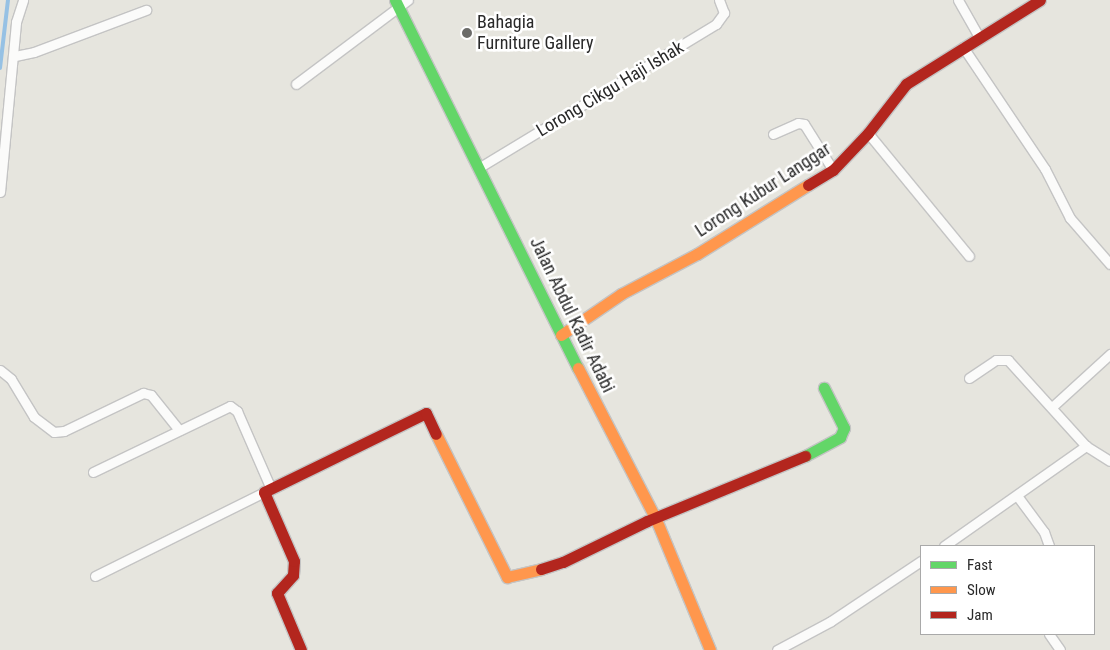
<!DOCTYPE html>
<html>
<head>
<meta charset="utf-8">
<style>
	body { margin:0 }
	#map { position:relative; width:1110px; height:650px; overflow:hidden; background:#e6e5de; font-family:"Roboto Condensed",sans-serif }
	div>[style] { position:absolute }
	.stream>* { height:4px; margin:-2px; padding:0 2px; transform-origin:2px; border-radius:2px; background:#96c1e4 }
	.roads { filter:drop-shadow(1px 0 #c4c4c4) drop-shadow(-1px 0 #c4c4c4) drop-shadow(0 1px #c4c4c4) drop-shadow(0 -1px #c4c4c4) }
	.street>* { height:9px; margin:-4.5px; padding:0 4.5px; transform-origin:4.5px; border-radius:4.5px; background:#fbfbfa }
	.fast>* { height:11px; margin:-5.5px; padding:0 5.5px; transform-origin:5.5px; border-radius:5.5px; background:#63d668 }
	.slow>* { height:11px; margin:-5.5px; padding:0 5.5px; transform-origin:5.5px; border-radius:5.5px; background:#ff974d }
	.jam>* { height:11px; margin:-5.5px; padding:0 5.5px; transform-origin:5.5px; border-radius:5.5px; background:#b3261e }
	.dots>* { width:14px; height:14px; translate:-50% -50%; box-sizing:border-box; border:2px solid #fff; border-radius:50% }
	span { translate:-50% -50%; white-space:nowrap; text-align:center; line-height:1.15; -webkit-text-stroke:5px #fff; paint-order:stroke }
	.poi-label { font-size:18px; color:#292929 }
	.left { translate:0 -50%; text-align:left }
	.street-label { font-size:18px; color:#292929 }
	.legend { position:absolute; left:920px; top:545px; width:175px; height:90px; box-sizing:border-box; background:#fff; border:1px solid #a9a9a9; margin:0; padding:6px 9px; list-style:none; font-size:15px; color:#292929 }
	.legend li { display:flex; align-items:center; gap:10px; height:25px }
	.legend b { width:25px; border:1px solid #a9a9a9 }
</style>
</head>
<body>
<div id="map">
	<div class="stream">
		<div style="left:0;top:68px;width:68px;rotate:-83.3deg"></div>
	</div>
	<div class="roads">
		<div class="street">
			<div style="left:958px;top:0;width:43px;rotate:60.4deg"></div>
			<div style="left:963px;top:47px;width:147px;rotate:56.1deg"></div>
			<div style="left:1045px;top:169px;width:55px;rotate:63deg"></div>
			<div style="left:1070px;top:218px;width:61px;rotate:49deg"></div>
			<div style="left:15px;top:56px;width:19px;rotate:-12deg"></div>
			<div style="left:34px;top:52px;width:120px;rotate:-20.6deg"></div>
			<div style="left:296px;top:84px;width:140px;rotate:-36.9deg"></div>
			<div style="left:868px;top:133px;width:159px;rotate:50.6deg"></div>
			<div style="left:773px;top:134px;width:27px;rotate:-24deg"></div>
			<div style="left:798px;top:123px;width:6px;rotate:9deg"></div>
			<div style="left:804px;top:124px;width:54px;rotate:57.8deg"></div>
			<div style="left:480px;top:167px;width:276px;rotate:-31.2deg"></div>
			<div style="left:716px;top:24px;width:14px;rotate:-54deg"></div>
			<div style="left:724px;top:13px;width:14px;rotate:-111deg"></div>
			<div style="left:0;top:192px;width:171px;rotate:-84.6deg"></div>
			<div style="left:16px;top:22px;width:23px;rotate:-72deg"></div>
			<div style="left:0;top:370px;width:14px;rotate:39deg"></div>
			<div style="left:11px;top:379px;width:44px;rotate:58.8deg"></div>
			<div style="left:34px;top:417px;width:25px;rotate:37deg"></div>
			<div style="left:54px;top:432px;width:10px;rotate:-6deg"></div>
			<div style="left:64px;top:431px;width:88px;rotate:-25.7deg"></div>
			<div style="left:143px;top:393px;width:8px;rotate:14deg"></div>
			<div style="left:151px;top:395px;width:45px;rotate:51.3deg"></div>
			<div style="left:969px;top:378px;width:32px;rotate:-34deg"></div>
			<div style="left:996px;top:360px;width:12px"></div>
			<div style="left:1008px;top:360px;width:116px;rotate:47.8deg"></div>
			<div style="left:1052px;top:407px;width:79px;rotate:-42.4deg"></div>
			<div style="left:93px;top:472px;width:152px;rotate:-25.7deg"></div>
			<div style="left:230px;top:406px;width:9px;rotate:36deg"></div>
			<div style="left:237px;top:411px;width:85px;rotate:66.4deg"></div>
			<div style="left:1018px;top:497px;width:44px;rotate:53.4deg"></div>
			<div style="left:1044px;top:532px;width:15px;rotate:70deg"></div>
			<div style="left:944px;top:546px;width:174px;rotate:-35.2deg"></div>
			<div style="left:1086px;top:446px;width:28px;rotate:32deg"></div>
			<div style="left:95px;top:576px;width:189px;rotate:-26.4deg"></div>
			<div style="left:1049px;top:634px;width:19px;rotate:55deg"></div>
			<div style="left:777px;top:650px;width:61px;rotate:-28.2deg"></div>
			<div style="left:831px;top:621px;width:108px;rotate:-33.7deg"></div>
		</div>
		<div class="fast">
			<div style="left:395px;top:0;width:411px;rotate:63.6deg"></div>
			<div style="left:805px;top:456px;width:40px;rotate:-28deg"></div>
			<div style="left:840px;top:437px;width:10px;rotate:-66deg"></div>
			<div style="left:844px;top:428px;width:45px;rotate:-116.6deg"></div>
		</div>
		<div class="slow">
			<div style="left:561px;top:335px;width:73px;rotate:-34.3deg"></div>
			<div style="left:621px;top:294px;width:86px;rotate:-27.8deg"></div>
			<div style="left:697px;top:254px;width:131px;rotate:-31.9deg"></div>
			<div style="left:578px;top:368px;width:168px;rotate:62.7deg"></div>
			<div style="left:655px;top:517px;width:144px;rotate:67.5deg"></div>
			<div style="left:436px;top:434px;width:160px;rotate:63.6deg"></div>
			<div style="left:507px;top:577px;width:35px;rotate:-13deg"></div>
		</div>
		<div class="jam">
			<div style="left:808px;top:185px;width:29px;rotate:-31deg"></div>
			<div style="left:833px;top:170px;width:51px;rotate:-46.6deg"></div>
			<div style="left:868px;top:133px;width:62px;rotate:-52.2deg"></div>
			<div style="left:906px;top:84px;width:158px;rotate:-32.1deg"></div>
			<div style="left:541px;top:569px;width:23px;rotate:-18deg"></div>
			<div style="left:563px;top:562px;width:93px;rotate:-26deg"></div>
			<div style="left:647px;top:521px;width:171px;rotate:-22.4deg"></div>
			<div style="left:301px;top:650px;width:62px;rotate:-112.8deg"></div>
			<div style="left:277px;top:593px;width:24px;rotate:-48deg"></div>
			<div style="left:293px;top:575px;width:14px;rotate:-86deg"></div>
			<div style="left:294px;top:561px;width:75px;rotate:-113.5deg"></div>
			<div style="left:264px;top:492px;width:180px;rotate:-26deg"></div>
			<div style="left:426px;top:413px;width:23px;rotate:65deg"></div>
		</div>
	</div>
	<div class="dots">
		<div style="left:467px;top:33px;background:#6b6b68"></div>
	</div>
	<div class="poi-label">
		<span class="left" style="left:477px;top:33px">Bahagia<br>Furniture Gallery</span>
	</div>
	<div class="street-label">
		<span style="left:610px;top:89px;rotate:-31deg">Lorong Cikgu Haji Ishak</span>
		<span style="left:763px;top:190px;rotate:-33deg">Lorong Kubur Langgar</span>
		<span style="left:572px;top:315px;rotate:64deg">Jalan Abdul Kadir Adabi</span>
	</div>
	<ul class="legend">
	<li><b style="height:6px;background:#63d668"></b>Fast</li>
	<li><b style="height:6px;background:#ff974d"></b>Slow</li>
	<li><b style="height:6px;background:#b3261e"></b>Jam</li>
	</ul>
</div>
</body>
</html>
